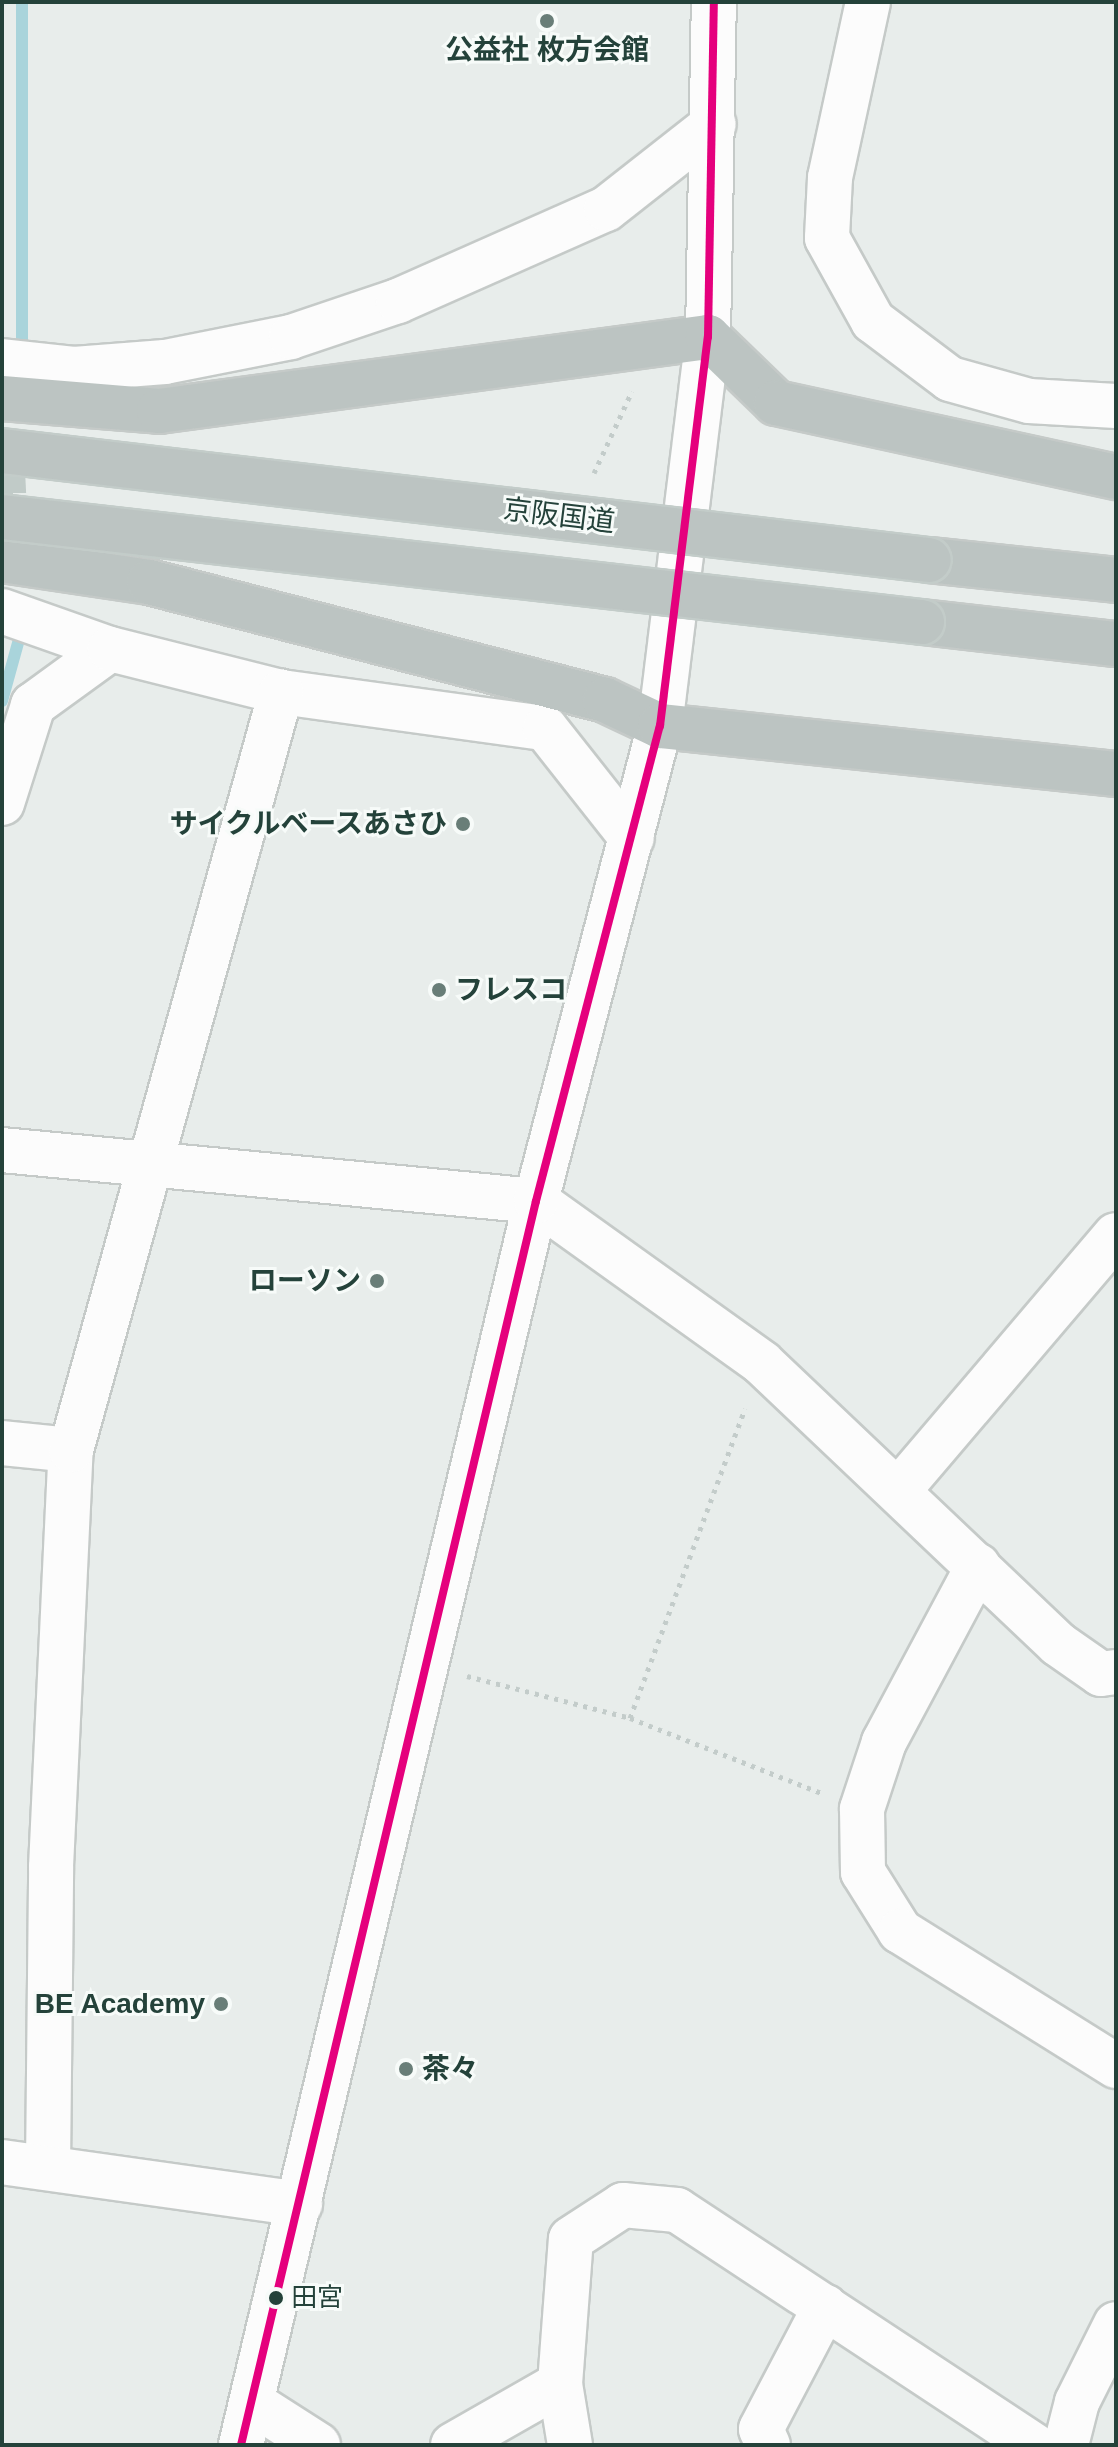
<!DOCTYPE html>
<html>
<head>
<meta charset="utf-8">
<style>
	body { margin:0 }
	#map { position:relative; width:1118px; height:2447px; overflow:hidden; background:#e8edeb; font-family:Helvetica,"Noto Sans JP",sans-serif }
	div>[style] { position:absolute }
	.stream>* { height:12px; margin:-6px; padding:0 6px; transform-origin:6px; border-radius:6px; background:#a9d4db }
	.street-tunnel>* { height:44px; margin-top:-22px; transform-origin:0; background:repeating-linear-gradient(90deg,#c1cbc8 0 44px,transparent 0 66px) }
	.path>* { height:5px; margin-top:-2.5px; transform-origin:0; background:repeating-linear-gradient(90deg,#c3ccca 0 4px,transparent 0 10px) }
	.roads { filter:drop-shadow(2px 0 #c5cac8) drop-shadow(-2px 0 #c5cac8) drop-shadow(0 2px #c5cac8) drop-shadow(0 -2px #c5cac8) }
	.street>* { height:44px; margin:-22px; padding:0 22px; transform-origin:22px; border-radius:22px; background:#fcfcfc }
	.secondary>* { height:44px; margin:-22px; padding:0 22px; transform-origin:22px; border-radius:22px; background:#fcfcfc }
	.highway>* { height:44px; margin:-22px; padding:0 22px; transform-origin:22px; border-radius:22px; background:#bcc4c2 }
	.bridges { filter:drop-shadow(2px 0 #c3ccc9) drop-shadow(-2px 0 #c3ccc9) drop-shadow(0 2px #c3ccc9) drop-shadow(0 -2px #c3ccc9) }
	.highway-bridge>* { height:44px; margin:-22px; padding:0 22px; transform-origin:22px; border-radius:22px; background:#bcc4c2 }
	.bus-1>* { height:8px; margin:-4px; padding:0 4px; transform-origin:4px; border-radius:4px; background:#e5007d }
	.dots>* { width:22px; height:22px; translate:-50% -50%; box-sizing:border-box; border:4px solid #f7fbf9; border-radius:50% }
	span { translate:-50% -50%; white-space:nowrap; text-align:center; line-height:1.15; -webkit-text-stroke:6px #f7fbf9; paint-order:stroke }
	.bus-label { font-size:26px; color:#24423a }
	.left { translate:0 -50%; text-align:left }
	.poi-label { font-size:28px; color:#24423a; font-weight:700 }
	.right { translate:-100% -50%; text-align:right }
	.street-label { font-size:28px; color:#24423a }
	.frame { position:absolute; inset:0; border:4px solid #24423a; pointer-events:none }
</style>
</head>
<body>
<div id="map">
	<div class="stream">
		<div style="left:22px;top:355px;width:353px;rotate:-90deg"></div>
		<div style="left:2px;top:701px;width:72px;rotate:-74.6deg"></div>
	</div>
	<div class="street-tunnel">
		<div style="left:2px;top:450px;width:103px;rotate:87.2deg"></div>
	</div>
	<div class="path">
		<div style="left:594px;top:473px;width:90px;rotate:-65.1deg"></div>
		<div style="left:467px;top:1676px;width:168px;rotate:14.4deg"></div>
		<div style="left:630px;top:1718px;width:330px;rotate:-69.6deg"></div>
		<div style="left:630px;top:1718px;width:208px;rotate:21.4deg"></div>
	</div>
	<div class="roads">
		<div class="street">
			<div style="left:868px;top:2px;width:180px;rotate:102.2deg"></div>
			<div style="left:830px;top:178px;width:60px;rotate:92.9deg"></div>
			<div style="left:827px;top:238px;width:95px;rotate:61deg"></div>
			<div style="left:873px;top:321px;width:96px;rotate:37deg"></div>
			<div style="left:950px;top:379px;width:82px;rotate:15.6deg"></div>
			<div style="left:1029px;top:401px;width:87px;rotate:3.3deg"></div>
			<div style="left:2px;top:361px;width:72px;rotate:6.3deg"></div>
			<div style="left:74px;top:369px;width:91px;rotate:-4.4deg"></div>
			<div style="left:165px;top:362px;width:128px;rotate:-11.2deg"></div>
			<div style="left:291px;top:337px;width:113px;rotate:-18.6deg"></div>
			<div style="left:398px;top:301px;width:227px;rotate:-23.9deg"></div>
			<div style="left:606px;top:209px;width:137px;rotate:-38.2deg"></div>
			<div style="left:2px;top:611px;width:114px;rotate:19.4deg"></div>
			<div style="left:2px;top:803px;width:103px;rotate:-72.4deg"></div>
			<div style="left:33px;top:705px;width:95px;rotate:-36deg"></div>
			<div style="left:110px;top:649px;width:176px;rotate:14.1deg"></div>
			<div style="left:281px;top:692px;width:266px;rotate:7.8deg"></div>
			<div style="left:545px;top:728px;width:140px;rotate:51.7deg"></div>
			<div style="left:2px;top:1150px;width:536px;rotate:5.46deg"></div>
			<div style="left:536px;top:1201px;width:278px;rotate:35.6deg"></div>
			<div style="left:762px;top:1363px;width:408px;rotate:43.5deg"></div>
			<div style="left:1058px;top:1644px;width:52px;rotate:34.9deg"></div>
			<div style="left:1101px;top:1674px;width:15px;rotate:-8deg"></div>
			<div style="left:2px;top:1443px;width:69px;rotate:5.8deg"></div>
			<div style="left:898px;top:1491px;width:336px;rotate:-49.6deg"></div>
			<div style="left:978px;top:1566px;width:200px;rotate:118.1deg"></div>
			<div style="left:884px;top:1742px;width:71px;rotate:108.2deg"></div>
			<div style="left:862px;top:1809px;width:63px;rotate:89.1deg"></div>
			<div style="left:863px;top:1872px;width:70px;rotate:57.9deg"></div>
			<div style="left:900px;top:1931px;width:255px;rotate:32deg"></div>
			<div style="left:48px;top:2168px;width:301px;rotate:-89.4deg"></div>
			<div style="left:51px;top:1867px;width:417px;rotate:-87.3deg"></div>
			<div style="left:71px;top:1450px;width:787px;rotate:-74.51deg"></div>
			<div style="left:254px;top:2404px;width:76px;rotate:32.6deg"></div>
			<div style="left:453px;top:2445px;width:123px;rotate:-29.7deg"></div>
			<div style="left:570px;top:2445px;width:62px;rotate:-99.3deg"></div>
			<div style="left:560px;top:2384px;width:145px;rotate:-85.7deg"></div>
			<div style="left:571px;top:2239px;width:62px;rotate:-33.2deg"></div>
			<div style="left:623px;top:2205px;width:54px;rotate:5.3deg"></div>
			<div style="left:677px;top:2210px;width:427px;rotate:33.4deg"></div>
			<div style="left:768px;top:2445px;width:17px;rotate:-114deg"></div>
			<div style="left:761px;top:2429px;width:138px;rotate:-62.3deg"></div>
			<div style="left:1066px;top:2445px;width:44px;rotate:-75.7deg"></div>
			<div style="left:1077px;top:2402px;width:87px;rotate:-63.4deg"></div>
		</div>
		<div class="secondary">
			<div style="left:2px;top:2162px;width:301px;rotate:8deg"></div>
			<div style="left:241px;top:2445px;width:1278px;rotate:-76.66deg"></div>
			<div style="left:536px;top:1201px;width:491px;rotate:-75.4deg"></div>
			<div style="left:660px;top:726px;width:392px;rotate:-83deg"></div>
			<div style="left:708px;top:337px;width:335px;rotate:-89deg"></div>
		</div>
		<div class="highway">
			<div style="left:2px;top:398px;width:158px;rotate:4.7deg"></div>
			<div style="left:159px;top:411px;width:554px;rotate:-7.68deg"></div>
			<div style="left:708px;top:337px;width:95px;rotate:44.1deg"></div>
			<div style="left:776px;top:403px;width:348px;rotate:12.3deg"></div>
			<div style="left:2px;top:560px;width:149px;rotate:8.5deg"></div>
			<div style="left:149px;top:582px;width:471px;rotate:14.5deg"></div>
			<div style="left:605px;top:700px;width:61px;rotate:25.3deg"></div>
			<div style="left:660px;top:726px;width:459px;rotate:6deg"></div>
			<div style="left:929px;top:560px;width:188px;rotate:6.1deg"></div>
			<div style="left:922px;top:622px;width:195px;rotate:6.5deg"></div>
		</div>
	</div>
	<div class="bridges">
		<div class="highway-bridge">
			<div style="left:2px;top:451px;width:933px;rotate:6.71deg"></div>
			<div style="left:2px;top:517px;width:926px;rotate:6.51deg"></div>
		</div>
	</div>
	<div class="bus-1">
		<div style="left:241px;top:2445px;width:1278px;rotate:-76.66deg"></div>
		<div style="left:536px;top:1201px;width:491px;rotate:-75.4deg"></div>
		<div style="left:660px;top:726px;width:392px;rotate:-83deg"></div>
		<div style="left:708px;top:337px;width:335px;rotate:-89deg"></div>
	</div>
	<div class="dots">
		<div style="left:547px;top:21px;background:#697e78"></div>
		<div style="left:463px;top:824px;background:#697e78"></div>
		<div style="left:439px;top:990px;background:#697e78"></div>
		<div style="left:377px;top:1281px;background:#697e78"></div>
		<div style="left:221px;top:2004px;background:#697e78"></div>
		<div style="left:406px;top:2069px;background:#697e78"></div>
		<div style="left:276px;top:2298px;background:#24423a"></div>
	</div>
	<div class="bus-label">
		<span class="left" style="left:291px;top:2298px">田宮</span>
	</div>
	<div class="poi-label">
		<span style="left:547px;top:50px">公益社 枚方会館</span>
		<span class="right" style="left:447px;top:824px">サイクルベースあさひ</span>
		<span class="left" style="left:455px;top:990px">フレスコ</span>
		<span class="right" style="left:361px;top:1281px">ローソン</span>
		<span class="right" style="left:205px;top:2004px">BE Academy</span>
		<span class="left" style="left:422px;top:2069px">茶々</span>
	</div>
	<div class="street-label">
		<span style="left:559px;top:516px;rotate:7deg">京阪国道</span>
	</div>
	<div class="frame"></div>
</div>
</body>
</html>
